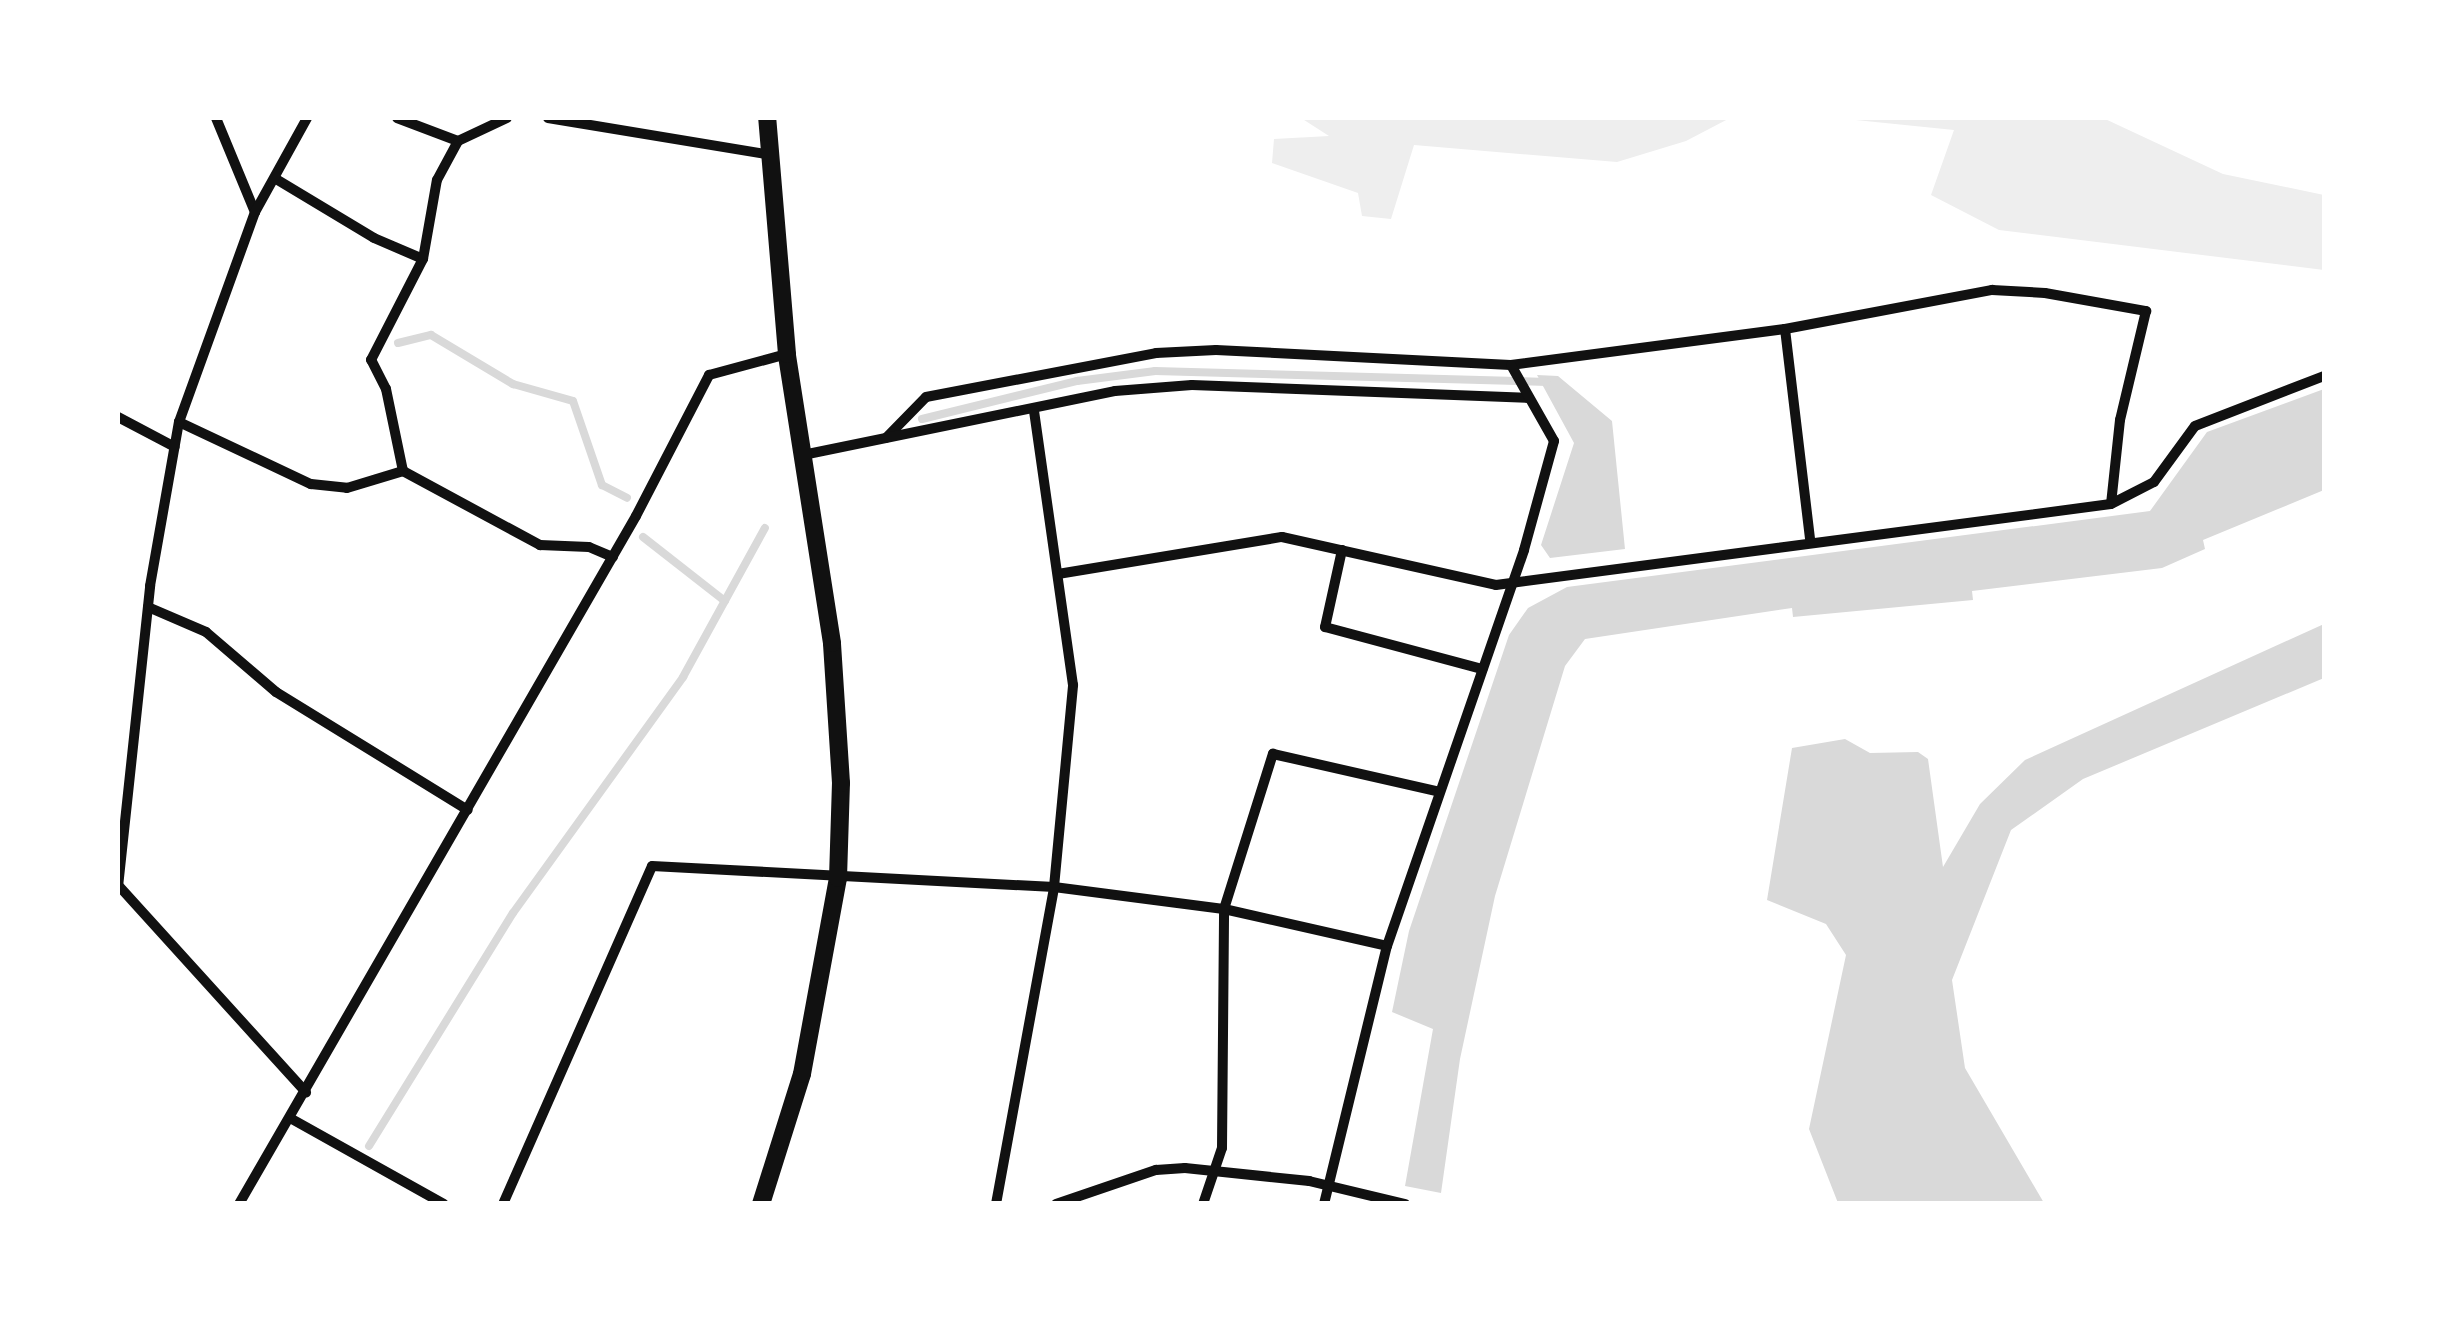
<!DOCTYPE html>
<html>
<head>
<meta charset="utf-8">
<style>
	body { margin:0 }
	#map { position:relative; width:2442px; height:1321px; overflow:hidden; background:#fff; font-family:Cabin,sans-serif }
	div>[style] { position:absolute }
	.green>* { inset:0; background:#eee }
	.water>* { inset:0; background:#d9d9d9 }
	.stream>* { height:8px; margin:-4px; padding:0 4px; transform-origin:4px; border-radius:4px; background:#d9d9d9 }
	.minor>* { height:10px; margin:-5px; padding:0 5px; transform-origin:5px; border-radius:5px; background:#111 }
	.primary>* { height:18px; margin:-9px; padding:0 9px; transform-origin:9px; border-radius:9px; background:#111 }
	span { translate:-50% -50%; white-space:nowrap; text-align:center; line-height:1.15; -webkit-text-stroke:8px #fff; paint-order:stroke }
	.frame { position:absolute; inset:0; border:120px solid #fff; pointer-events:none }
</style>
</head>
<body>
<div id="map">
	<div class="green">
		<div style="clip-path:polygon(1301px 118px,1730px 118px,1686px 141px,1617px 162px,1414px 145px,1391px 219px,1362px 216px,1358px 193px,1272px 163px,1274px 139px,1329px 136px)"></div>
		<div style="clip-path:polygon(1836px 118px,2103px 118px,2223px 174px,2324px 195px,2324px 270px,1999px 230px,1931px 195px,1954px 130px)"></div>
	</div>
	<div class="water">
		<div style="clip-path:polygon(1537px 375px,1558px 376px,1612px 421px,1625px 549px,1550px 558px,1541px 545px,1574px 443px)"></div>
		<div style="clip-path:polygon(2324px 389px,2324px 490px,2203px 540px,2205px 549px,2162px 568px,1972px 591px,1973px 600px,1793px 617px,1792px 608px,1585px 639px,1565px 666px,1495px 896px,1460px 1059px,1441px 1193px,1405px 1186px,1433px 1029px,1392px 1012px,1409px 931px,1509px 635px,1528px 608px,1567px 587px,2150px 511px,2207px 432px)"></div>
		<div style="clip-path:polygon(2324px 624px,2324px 678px,2083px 779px,2011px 830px,1952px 980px,1965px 1068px,2044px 1203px,1838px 1203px,1809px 1129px,1846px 955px,1826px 924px,1767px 900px,1792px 748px,1845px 739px,1870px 753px,1918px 752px,1928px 759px,1943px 867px,1980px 804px,2025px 760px)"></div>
	</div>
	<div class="stream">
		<div style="left:398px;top:343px;width:34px;rotate:-14deg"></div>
		<div style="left:431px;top:335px;width:96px;rotate:30.9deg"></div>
		<div style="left:513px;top:384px;width:62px;rotate:15.8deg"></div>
		<div style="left:573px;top:401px;width:89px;rotate:71deg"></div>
		<div style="left:602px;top:485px;width:28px;rotate:27deg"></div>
		<div style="left:922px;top:419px;width:160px;rotate:-13.8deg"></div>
		<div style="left:1077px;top:381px;width:79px;rotate:-7.3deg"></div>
		<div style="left:1155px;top:371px;width:392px;rotate:1.6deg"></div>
		<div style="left:643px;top:537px;width:104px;rotate:38deg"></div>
		<div style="left:369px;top:1146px;width:274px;rotate:-58.3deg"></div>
		<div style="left:513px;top:913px;width:291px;rotate:-54.2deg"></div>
		<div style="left:683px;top:677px;width:170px;rotate:-61.2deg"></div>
	</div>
	<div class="minor">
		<div style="left:216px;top:118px;width:102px;rotate:67.5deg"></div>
		<div style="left:397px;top:118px;width:65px;rotate:20.7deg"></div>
		<div style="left:548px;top:118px;width:226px;rotate:9.4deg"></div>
		<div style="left:276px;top:179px;width:114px;rotate:31deg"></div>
		<div style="left:374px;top:238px;width:53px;rotate:23.2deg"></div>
		<div style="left:1785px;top:329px;width:212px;rotate:83.2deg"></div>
		<div style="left:118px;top:417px;width:64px;rotate:27.8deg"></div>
		<div style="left:179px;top:422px;width:146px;rotate:25.2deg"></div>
		<div style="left:311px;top:484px;width:36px;rotate:6deg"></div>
		<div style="left:347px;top:488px;width:59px;rotate:-16.9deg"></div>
		<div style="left:403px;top:471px;width:156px;rotate:28.4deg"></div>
		<div style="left:540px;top:545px;width:49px;rotate:2.3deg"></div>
		<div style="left:589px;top:547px;width:26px;rotate:23deg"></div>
		<div style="left:886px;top:438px;width:57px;rotate:-45.7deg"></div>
		<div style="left:926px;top:397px;width:234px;rotate:-10.8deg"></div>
		<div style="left:1156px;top:353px;width:60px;rotate:-2.9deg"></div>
		<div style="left:1216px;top:350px;width:295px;rotate:2.9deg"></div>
		<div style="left:1511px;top:365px;width:276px;rotate:-7.5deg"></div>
		<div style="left:1785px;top:329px;width:211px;rotate:-10.7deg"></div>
		<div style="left:1992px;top:290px;width:53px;rotate:3.2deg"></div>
		<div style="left:2045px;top:293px;width:103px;rotate:10.1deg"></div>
		<div style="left:2146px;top:311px;width:112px;rotate:103.4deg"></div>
		<div style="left:2120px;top:420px;width:84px;rotate:96.1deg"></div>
		<div style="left:803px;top:455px;width:318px;rotate:-11.6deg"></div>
		<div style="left:1115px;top:391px;width:77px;rotate:-4.5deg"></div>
		<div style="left:1192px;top:385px;width:337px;rotate:2.2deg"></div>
		<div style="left:403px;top:471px;width:84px;rotate:-101.7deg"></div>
		<div style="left:386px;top:389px;width:33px;rotate:-117deg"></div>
		<div style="left:371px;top:360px;width:114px;rotate:-62.8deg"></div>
		<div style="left:423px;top:259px;width:80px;rotate:-80deg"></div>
		<div style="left:437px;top:180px;width:44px;rotate:-61.7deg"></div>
		<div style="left:458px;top:141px;width:54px;rotate:-25.1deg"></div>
		<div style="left:1342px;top:550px;width:79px;rotate:102.4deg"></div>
		<div style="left:1325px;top:627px;width:163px;rotate:15deg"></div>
		<div style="left:1058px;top:574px;width:227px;rotate:-9.4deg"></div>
		<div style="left:1282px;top:537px;width:219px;rotate:12.6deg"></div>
		<div style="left:1496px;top:585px;width:620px;rotate:-7.5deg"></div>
		<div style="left:2111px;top:504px;width:48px;rotate:-27.1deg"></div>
		<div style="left:2154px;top:482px;width:69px;rotate:-53.8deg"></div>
		<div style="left:2195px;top:426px;width:138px;rotate:-21.2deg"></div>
		<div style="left:148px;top:607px;width:63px;rotate:23.3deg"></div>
		<div style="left:206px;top:632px;width:92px;rotate:40.6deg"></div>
		<div style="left:276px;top:692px;width:225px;rotate:31.6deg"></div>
		<div style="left:118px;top:885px;width:280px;rotate:47.8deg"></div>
		<div style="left:118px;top:887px;width:303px;rotate:-83.9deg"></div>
		<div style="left:150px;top:586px;width:167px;rotate:-80deg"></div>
		<div style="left:179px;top:422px;width:223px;rotate:-70.1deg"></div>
		<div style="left:255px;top:212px;width:107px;rotate:-61deg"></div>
		<div style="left:290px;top:1118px;width:176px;rotate:29.2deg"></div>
		<div style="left:239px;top:1204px;width:794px;rotate:-60.01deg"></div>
		<div style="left:636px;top:516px;width:159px;rotate:-62.6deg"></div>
		<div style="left:709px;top:375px;width:81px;rotate:-15.1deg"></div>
		<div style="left:503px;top:1204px;width:369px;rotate:-66.2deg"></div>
		<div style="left:652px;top:866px;width:403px;rotate:3deg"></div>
		<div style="left:1054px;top:887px;width:171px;rotate:7.4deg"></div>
		<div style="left:1224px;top:909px;width:167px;rotate:12.8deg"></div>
		<div style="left:996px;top:1204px;width:322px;rotate:-79.6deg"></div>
		<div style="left:1054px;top:887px;width:203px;rotate:-84.6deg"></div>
		<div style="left:1073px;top:685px;width:277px;rotate:-98.1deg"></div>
		<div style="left:1056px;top:1204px;width:106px;rotate:-18.8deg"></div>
		<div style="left:1156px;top:1170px;width:29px;rotate:-4deg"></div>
		<div style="left:1185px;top:1168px;width:125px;rotate:6deg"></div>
		<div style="left:1309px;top:1181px;width:99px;rotate:13.5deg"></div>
		<div style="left:1203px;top:1204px;width:59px;rotate:-71.3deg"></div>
		<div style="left:1222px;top:1148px;width:239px;rotate:-89.5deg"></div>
		<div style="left:1224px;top:909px;width:163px;rotate:-72.5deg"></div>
		<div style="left:1273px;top:754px;width:171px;rotate:12.8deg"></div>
		<div style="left:1324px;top:1204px;width:266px;rotate:-76.3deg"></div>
		<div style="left:1387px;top:946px;width:419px;rotate:-70.9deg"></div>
		<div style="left:1524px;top:550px;width:113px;rotate:-74.6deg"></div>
		<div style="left:1554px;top:441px;width:87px;rotate:-119.5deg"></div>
	</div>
	<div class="primary">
		<div style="left:761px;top:1204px;width:136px;rotate:-72.5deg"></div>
		<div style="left:802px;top:1074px;width:199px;rotate:-79.6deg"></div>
		<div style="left:838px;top:878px;width:95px;rotate:-88.2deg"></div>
		<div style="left:841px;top:783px;width:140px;rotate:-93.7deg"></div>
		<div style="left:832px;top:643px;width:292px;rotate:-98.9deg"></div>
		<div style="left:787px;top:354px;width:237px;rotate:-94.8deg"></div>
	</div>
	<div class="frame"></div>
</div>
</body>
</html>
